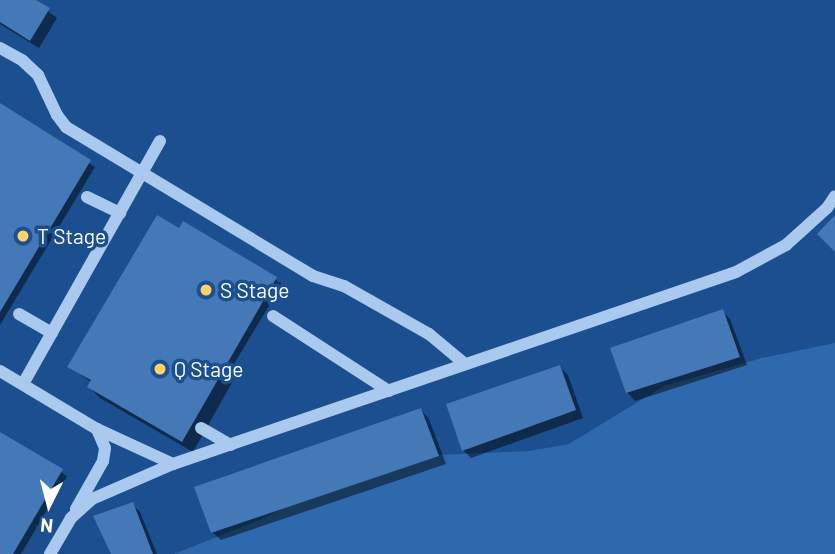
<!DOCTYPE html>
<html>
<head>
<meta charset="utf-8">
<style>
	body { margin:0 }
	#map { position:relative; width:835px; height:554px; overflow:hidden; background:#1b4f8f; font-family:Barlow,sans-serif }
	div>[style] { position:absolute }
	.green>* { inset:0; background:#2e69ad }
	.shadow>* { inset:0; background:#0007 }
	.building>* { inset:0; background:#4478b7 }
	.minor>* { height:12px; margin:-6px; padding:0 6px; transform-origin:6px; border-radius:6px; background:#a9c9ee }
	.dots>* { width:19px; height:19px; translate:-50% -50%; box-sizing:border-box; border:4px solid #1b4f8f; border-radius:50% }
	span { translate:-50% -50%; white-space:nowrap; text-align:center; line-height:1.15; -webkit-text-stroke:7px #1b4f8f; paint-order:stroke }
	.poi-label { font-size:21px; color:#fff }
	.left { translate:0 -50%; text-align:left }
	.north { position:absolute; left:14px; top:470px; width:70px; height:70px; -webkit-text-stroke:5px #1b4f8f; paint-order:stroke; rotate:186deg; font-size:19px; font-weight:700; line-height:28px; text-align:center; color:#fff }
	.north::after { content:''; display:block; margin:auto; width:24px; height:32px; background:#fff; clip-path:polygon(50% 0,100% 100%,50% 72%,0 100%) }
</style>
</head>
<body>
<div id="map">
	<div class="green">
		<div style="clip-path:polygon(835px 343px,835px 554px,174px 554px,260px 520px,326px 486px,415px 456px,529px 451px,569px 444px,664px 386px,762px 358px)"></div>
	</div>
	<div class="shadow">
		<div style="clip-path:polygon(0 0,33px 0,57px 18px,39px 48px,0 24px)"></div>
		<div style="clip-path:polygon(0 105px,95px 167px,0 325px)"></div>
		<div style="clip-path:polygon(184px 223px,282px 284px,234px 364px,239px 370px,193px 452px,100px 398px,89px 387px,91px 382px,69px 366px)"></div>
		<div style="clip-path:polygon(722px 311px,730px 319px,747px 365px,635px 401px,627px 392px)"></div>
		<div style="clip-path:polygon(559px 367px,568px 375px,583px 418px,471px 458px,463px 450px)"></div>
		<div style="clip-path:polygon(421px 410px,429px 419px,446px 464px,221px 540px,212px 532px)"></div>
		<div style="clip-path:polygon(0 434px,67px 476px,21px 554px,0 554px)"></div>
		<div style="clip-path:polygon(132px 504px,140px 512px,157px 554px,113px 554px)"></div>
	</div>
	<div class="building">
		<div style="clip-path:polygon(0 0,36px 0,50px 8px,30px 41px,0 22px)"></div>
		<div style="clip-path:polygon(0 103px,91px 160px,0 312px)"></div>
		<div style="clip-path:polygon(157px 215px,179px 228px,183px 221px,277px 277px,182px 442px,87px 387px,91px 380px,67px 367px)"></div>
		<div style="clip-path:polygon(835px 215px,835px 252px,817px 234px)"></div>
		<div style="clip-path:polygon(723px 309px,740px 357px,626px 393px,610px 348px)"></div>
		<div style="clip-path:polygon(560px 365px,576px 410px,462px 451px,446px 404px)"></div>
		<div style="clip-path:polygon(421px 408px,439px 456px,211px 533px,194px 487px)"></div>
		<div style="clip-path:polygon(0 432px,63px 469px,13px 554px,0 554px)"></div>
		<div style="clip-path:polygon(133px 502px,153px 554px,111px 554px,93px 516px)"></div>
	</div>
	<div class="minor">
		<div style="left:0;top:48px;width:26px;rotate:29deg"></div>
		<div style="left:23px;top:61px;width:21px;rotate:43deg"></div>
		<div style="left:38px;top:75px;width:44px;rotate:64.6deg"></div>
		<div style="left:57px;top:115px;width:15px;rotate:53deg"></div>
		<div style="left:66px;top:127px;width:288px;rotate:31.1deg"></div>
		<div style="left:313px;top:276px;width:33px;rotate:18deg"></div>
		<div style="left:344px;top:286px;width:98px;rotate:29.5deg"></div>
		<div style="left:429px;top:334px;width:47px;rotate:39.8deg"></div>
		<div style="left:87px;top:197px;width:37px;rotate:26deg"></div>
		<div style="left:19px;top:314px;width:38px;rotate:30deg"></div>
		<div style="left:273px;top:316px;width:138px;rotate:32.9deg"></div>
		<div style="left:0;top:371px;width:113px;rotate:30.9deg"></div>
		<div style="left:97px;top:429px;width:84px;rotate:24.7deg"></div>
		<div style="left:173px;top:464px;width:595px;rotate:-18.83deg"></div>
		<div style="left:736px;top:272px;width:57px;rotate:-28.4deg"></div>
		<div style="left:786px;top:245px;width:55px;rotate:-42.1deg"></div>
		<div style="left:827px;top:208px;width:14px;rotate:-56deg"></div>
		<div style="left:23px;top:384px;width:279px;rotate:-60.6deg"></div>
		<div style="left:201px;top:428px;width:34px;rotate:30deg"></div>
		<div style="left:76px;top:509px;width:55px;rotate:-60.6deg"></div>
		<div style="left:103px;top:461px;width:13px;rotate:-81deg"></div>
		<div style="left:105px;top:448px;width:21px;rotate:-113deg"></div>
		<div style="left:50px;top:554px;width:42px;rotate:-59.7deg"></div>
		<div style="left:71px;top:518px;width:28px;rotate:-42deg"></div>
		<div style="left:92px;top:499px;width:88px;rotate:-23.4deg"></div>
	</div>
	<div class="dots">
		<div style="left:23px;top:236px;background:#ffd166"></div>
		<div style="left:206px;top:290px;background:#ffd166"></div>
		<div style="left:160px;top:369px;background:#ffd166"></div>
	</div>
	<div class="poi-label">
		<span class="left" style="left:37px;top:236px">T Stage</span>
		<span class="left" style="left:220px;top:290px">S Stage</span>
		<span class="left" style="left:174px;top:369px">Q Stage</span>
	</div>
	<div class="north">N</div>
</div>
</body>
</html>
